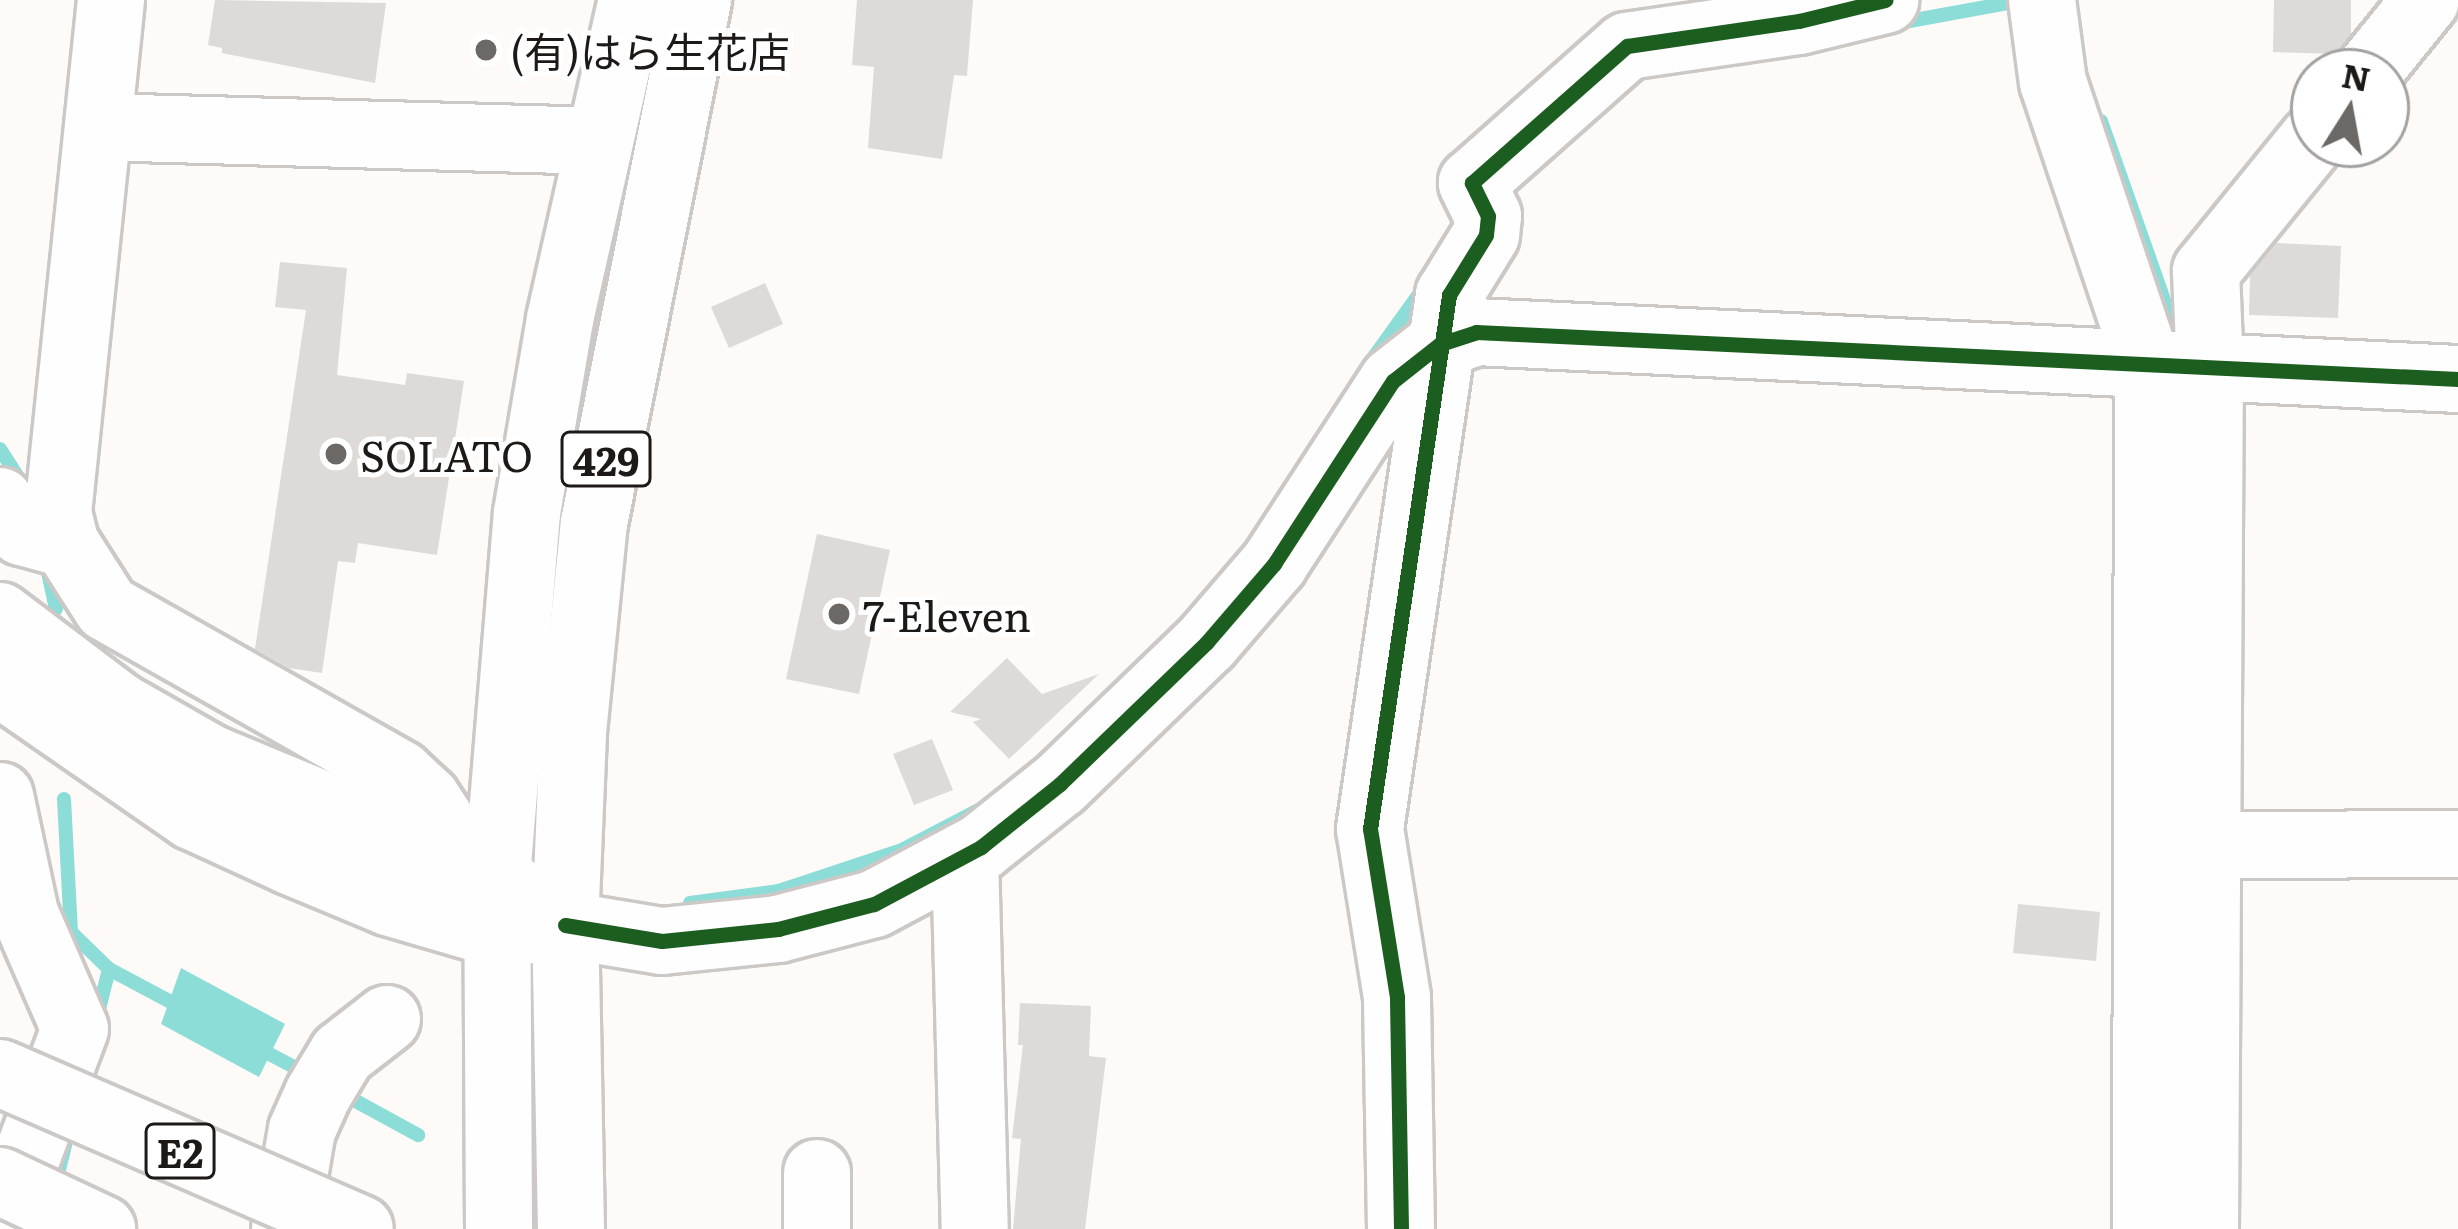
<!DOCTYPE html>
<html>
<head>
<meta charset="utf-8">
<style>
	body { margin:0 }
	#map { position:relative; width:2458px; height:1229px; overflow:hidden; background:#fdfaf7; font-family:Literata,"Noto Sans JP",serif }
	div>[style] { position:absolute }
	.water>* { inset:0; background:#8cdcd7 }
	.stream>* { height:14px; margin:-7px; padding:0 7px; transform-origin:7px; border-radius:7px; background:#8cdcd7 }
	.building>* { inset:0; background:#dddad7 }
	.roads { filter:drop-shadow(3px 0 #ccc8c6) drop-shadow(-3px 0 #ccc8c6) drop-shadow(0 3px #ccc8c6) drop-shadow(0 -3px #ccc8c6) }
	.minor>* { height:66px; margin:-33px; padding:0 33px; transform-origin:33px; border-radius:33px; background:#fffefe }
	.highway>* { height:66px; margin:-33px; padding:0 33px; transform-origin:33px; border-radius:33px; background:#fffefe }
	.bridges { filter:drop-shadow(3px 0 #ccc8c6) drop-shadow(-3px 0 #ccc8c6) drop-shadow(0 3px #ccc8c6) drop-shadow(0 -3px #ccc8c6) }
	.highway-bridge>* { height:66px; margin:-33px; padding:0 33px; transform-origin:33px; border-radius:33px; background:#fffefe }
	.cycleway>* { height:15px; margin:-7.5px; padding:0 7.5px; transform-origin:7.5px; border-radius:7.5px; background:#1b5e20 }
	.dots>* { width:33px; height:33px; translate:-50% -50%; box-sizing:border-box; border:6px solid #fff; border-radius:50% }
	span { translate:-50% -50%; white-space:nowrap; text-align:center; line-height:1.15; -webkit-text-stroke:10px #fff; paint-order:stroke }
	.shield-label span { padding:3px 9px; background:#fff; border:3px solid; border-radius:9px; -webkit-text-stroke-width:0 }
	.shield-label { font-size:39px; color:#1c1917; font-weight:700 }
	.poi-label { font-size:42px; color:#1c1917 }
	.left { translate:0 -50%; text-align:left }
	.north { position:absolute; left:2290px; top:48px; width:120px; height:120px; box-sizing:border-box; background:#fff; border:3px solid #a4a3a2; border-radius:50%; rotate:11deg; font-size:33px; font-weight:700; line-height:48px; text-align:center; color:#1c1917 }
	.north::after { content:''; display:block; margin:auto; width:42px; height:54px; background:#6b6865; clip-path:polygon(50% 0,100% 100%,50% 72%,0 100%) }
</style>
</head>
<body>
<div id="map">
	<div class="water">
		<div style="clip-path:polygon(181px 968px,285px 1024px,259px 1077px,161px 1024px)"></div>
	</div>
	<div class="stream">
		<div style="left:1893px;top:24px;width:133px;rotate:-10.4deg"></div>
		<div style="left:2101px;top:121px;width:208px;rotate:70.6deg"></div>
		<div style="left:2170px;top:317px;width:34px;rotate:82deg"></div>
		<div style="left:1368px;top:365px;width:97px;rotate:-54.2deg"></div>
		<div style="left:0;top:449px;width:43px;rotate:57.4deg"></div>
		<div style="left:46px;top:563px;width:47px;rotate:77.7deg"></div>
		<div style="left:64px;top:799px;width:133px;rotate:87deg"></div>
		<div style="left:71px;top:932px;width:53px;rotate:44.2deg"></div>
		<div style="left:109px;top:969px;width:49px;rotate:104deg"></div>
		<div style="left:690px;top:903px;width:90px;rotate:-7.7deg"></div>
		<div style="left:779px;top:891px;width:130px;rotate:-18.4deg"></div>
		<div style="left:902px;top:850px;width:87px;rotate:-27.5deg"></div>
		<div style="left:109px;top:969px;width:85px;rotate:28.1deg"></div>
		<div style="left:256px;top:1047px;width:62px;rotate:27.8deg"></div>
		<div style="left:341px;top:1093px;width:88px;rotate:28.6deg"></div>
		<div style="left:55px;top:1186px;width:50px;rotate:-76.2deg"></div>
	</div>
	<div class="building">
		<div style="clip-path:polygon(215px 0,386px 3px,375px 83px,222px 53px,222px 48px,208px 45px)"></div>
		<div style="clip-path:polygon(857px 0,973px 0,967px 76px,954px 75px,942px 159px,868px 148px,874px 67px,852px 65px)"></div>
		<div style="clip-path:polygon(2274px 0,2351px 0,2351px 34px,2336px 54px,2273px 52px)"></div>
		<div style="clip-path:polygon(2277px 243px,2341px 246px,2338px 318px,2249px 315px,2250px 276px)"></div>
		<div style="clip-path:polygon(280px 262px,347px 268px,337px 375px,405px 385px,407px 373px,464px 381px,437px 555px,358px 543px,355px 563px,338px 561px,322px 673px,289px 668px,255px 649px,306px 310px,275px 307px)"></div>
		<div style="clip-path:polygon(765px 283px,783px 324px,729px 348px,711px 307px)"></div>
		<div style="clip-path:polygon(817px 534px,890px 550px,859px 694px,786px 679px)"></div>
		<div style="clip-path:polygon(1007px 658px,1042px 694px,1099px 674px,1009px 759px,973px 722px,981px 719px,950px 712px)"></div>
		<div style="clip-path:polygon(932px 739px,953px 790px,914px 805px,893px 754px)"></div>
		<div style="clip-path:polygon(2018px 904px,2100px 912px,2096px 961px,2013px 953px)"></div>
		<div style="clip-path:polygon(1020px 1003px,1091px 1006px,1089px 1056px,1106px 1058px,1085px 1229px,1013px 1229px,1021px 1139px,1012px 1138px,1023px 1045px,1018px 1045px)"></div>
	</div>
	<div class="roads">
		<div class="minor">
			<div style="left:111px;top:0;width:516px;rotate:95.9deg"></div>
			<div style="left:58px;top:513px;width:32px;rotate:76deg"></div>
			<div style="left:66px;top:544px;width:76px;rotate:57.4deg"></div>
			<div style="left:107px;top:608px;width:337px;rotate:29.5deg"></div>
			<div style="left:400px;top:774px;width:37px;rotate:43deg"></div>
			<div style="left:427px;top:799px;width:80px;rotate:56.7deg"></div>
			<div style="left:2042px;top:0;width:83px;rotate:82.4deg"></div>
			<div style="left:2053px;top:82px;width:299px;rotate:71.5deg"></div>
			<div style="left:2148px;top:366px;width:863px;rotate:90.13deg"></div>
			<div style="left:2368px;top:72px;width:92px;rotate:-51.1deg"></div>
			<div style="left:99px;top:127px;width:500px;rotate:1.6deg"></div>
			<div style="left:0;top:501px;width:38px;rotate:55deg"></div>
			<div style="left:22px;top:532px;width:46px;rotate:15.3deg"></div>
			<div style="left:0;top:796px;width:121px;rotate:78deg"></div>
			<div style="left:25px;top:914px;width:125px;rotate:66.5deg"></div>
			<div style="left:75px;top:1029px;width:214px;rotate:110.6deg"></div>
			<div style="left:2205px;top:845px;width:253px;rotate:-0.2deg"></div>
			<div style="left:965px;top:856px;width:373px;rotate:88.5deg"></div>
			<div style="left:565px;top:925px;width:98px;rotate:9.4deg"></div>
			<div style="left:662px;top:941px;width:117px;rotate:-5.9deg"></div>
			<div style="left:778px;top:929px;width:99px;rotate:-14.6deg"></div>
			<div style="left:874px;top:904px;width:121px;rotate:-28deg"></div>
			<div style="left:981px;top:847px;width:101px;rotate:-38.6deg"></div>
			<div style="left:1060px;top:784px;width:204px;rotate:-44deg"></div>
			<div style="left:1207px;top:642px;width:103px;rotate:-49.3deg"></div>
			<div style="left:1274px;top:564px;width:218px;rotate:-57deg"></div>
			<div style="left:1393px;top:381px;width:60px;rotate:-38.2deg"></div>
			<div style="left:1440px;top:344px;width:38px;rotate:-18deg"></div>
			<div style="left:1476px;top:332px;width:983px;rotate:2.74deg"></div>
			<div style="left:285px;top:1229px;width:100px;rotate:-80.3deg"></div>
			<div style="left:302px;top:1130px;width:39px;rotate:-66deg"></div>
			<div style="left:318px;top:1094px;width:47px;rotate:-59deg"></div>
			<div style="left:342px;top:1054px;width:57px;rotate:-37.9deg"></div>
			<div style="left:817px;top:1229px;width:56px;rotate:-90deg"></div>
			<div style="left:1401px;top:1229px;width:232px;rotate:-91deg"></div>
			<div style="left:1397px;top:997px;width:170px;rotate:-99.1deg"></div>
			<div style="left:1370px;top:829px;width:540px;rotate:-81.58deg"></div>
			<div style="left:1449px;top:295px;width:70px;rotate:-58.3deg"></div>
			<div style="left:1486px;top:235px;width:19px;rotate:-84deg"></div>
			<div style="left:1488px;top:216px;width:37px;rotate:-116deg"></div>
			<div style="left:1472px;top:183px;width:207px;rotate:-41.5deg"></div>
			<div style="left:1627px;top:46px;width:174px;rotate:-8.3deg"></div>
			<div style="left:1799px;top:21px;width:89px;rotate:-13.7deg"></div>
			<div style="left:2205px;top:1229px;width:858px;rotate:-89.67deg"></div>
			<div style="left:2210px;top:371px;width:100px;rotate:-92.3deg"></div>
			<div style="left:2206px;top:271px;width:171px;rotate:-50.9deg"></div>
		</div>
		<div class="highway">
			<div style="left:0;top:616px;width:149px;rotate:37.1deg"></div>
			<div style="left:119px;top:706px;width:105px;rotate:29.7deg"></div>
			<div style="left:210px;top:758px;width:311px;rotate:22.5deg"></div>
			<div style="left:497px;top:877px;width:44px;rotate:34.8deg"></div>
			<div style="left:0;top:683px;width:234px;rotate:34.7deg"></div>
			<div style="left:192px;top:816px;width:108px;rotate:24.7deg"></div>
			<div style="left:290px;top:861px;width:106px;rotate:22.7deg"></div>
			<div style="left:388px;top:902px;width:114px;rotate:16.4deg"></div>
			<div style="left:497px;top:934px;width:41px;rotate:-7deg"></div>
			<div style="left:499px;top:1229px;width:352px;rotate:-90.3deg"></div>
			<div style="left:497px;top:877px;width:365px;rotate:-85.3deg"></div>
			<div style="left:527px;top:513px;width:197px;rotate:-80.3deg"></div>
			<div style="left:560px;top:319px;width:327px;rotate:-77.3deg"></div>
			<div style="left:571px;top:1229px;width:304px;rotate:-91.1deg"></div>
			<div style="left:565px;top:925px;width:193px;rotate:-87.6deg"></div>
			<div style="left:573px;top:732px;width:210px;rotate:-84.3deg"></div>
			<div style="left:594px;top:523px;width:533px;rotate:-78.75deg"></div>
		</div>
	</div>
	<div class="bridges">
		<div class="highway-bridge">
			<div style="left:0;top:1073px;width:392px;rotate:23.4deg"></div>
			<div style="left:0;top:1181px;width:113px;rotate:25.2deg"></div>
		</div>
	</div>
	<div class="cycleway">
		<div style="left:565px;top:925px;width:98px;rotate:9.4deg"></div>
		<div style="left:662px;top:941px;width:117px;rotate:-5.9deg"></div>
		<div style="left:778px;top:929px;width:99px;rotate:-14.6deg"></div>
		<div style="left:874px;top:904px;width:121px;rotate:-28deg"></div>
		<div style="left:981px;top:847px;width:101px;rotate:-38.6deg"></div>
		<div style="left:1060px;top:784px;width:204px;rotate:-44deg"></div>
		<div style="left:1207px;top:642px;width:103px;rotate:-49.3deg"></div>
		<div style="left:1274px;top:564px;width:218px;rotate:-57deg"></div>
		<div style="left:1393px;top:381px;width:60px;rotate:-38.2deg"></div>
		<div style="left:1440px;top:344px;width:38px;rotate:-18deg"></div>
		<div style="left:1476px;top:332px;width:983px;rotate:2.74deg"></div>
		<div style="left:1401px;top:1229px;width:232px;rotate:-91deg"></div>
		<div style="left:1397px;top:997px;width:170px;rotate:-99.1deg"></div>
		<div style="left:1370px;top:829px;width:540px;rotate:-81.58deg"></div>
		<div style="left:1449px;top:295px;width:70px;rotate:-58.3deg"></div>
		<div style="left:1486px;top:235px;width:19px;rotate:-84deg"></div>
		<div style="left:1488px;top:216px;width:37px;rotate:-116deg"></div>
		<div style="left:1472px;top:183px;width:207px;rotate:-41.5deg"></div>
		<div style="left:1627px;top:46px;width:174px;rotate:-8.3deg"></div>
		<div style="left:1799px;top:21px;width:89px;rotate:-13.7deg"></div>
	</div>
	<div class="dots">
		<div style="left:486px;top:50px;background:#6b6865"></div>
		<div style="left:336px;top:454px;background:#6b6865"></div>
		<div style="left:839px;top:614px;background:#6b6865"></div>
	</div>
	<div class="shield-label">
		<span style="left:606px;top:459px">429</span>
		<span style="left:180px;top:1151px">E2</span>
	</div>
	<div class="poi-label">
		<span class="left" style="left:510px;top:50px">(有)はら生花店</span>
		<span class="left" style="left:360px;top:454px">SOLATO</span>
		<span class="left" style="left:863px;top:614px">7-Eleven</span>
	</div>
	<div class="north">N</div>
</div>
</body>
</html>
